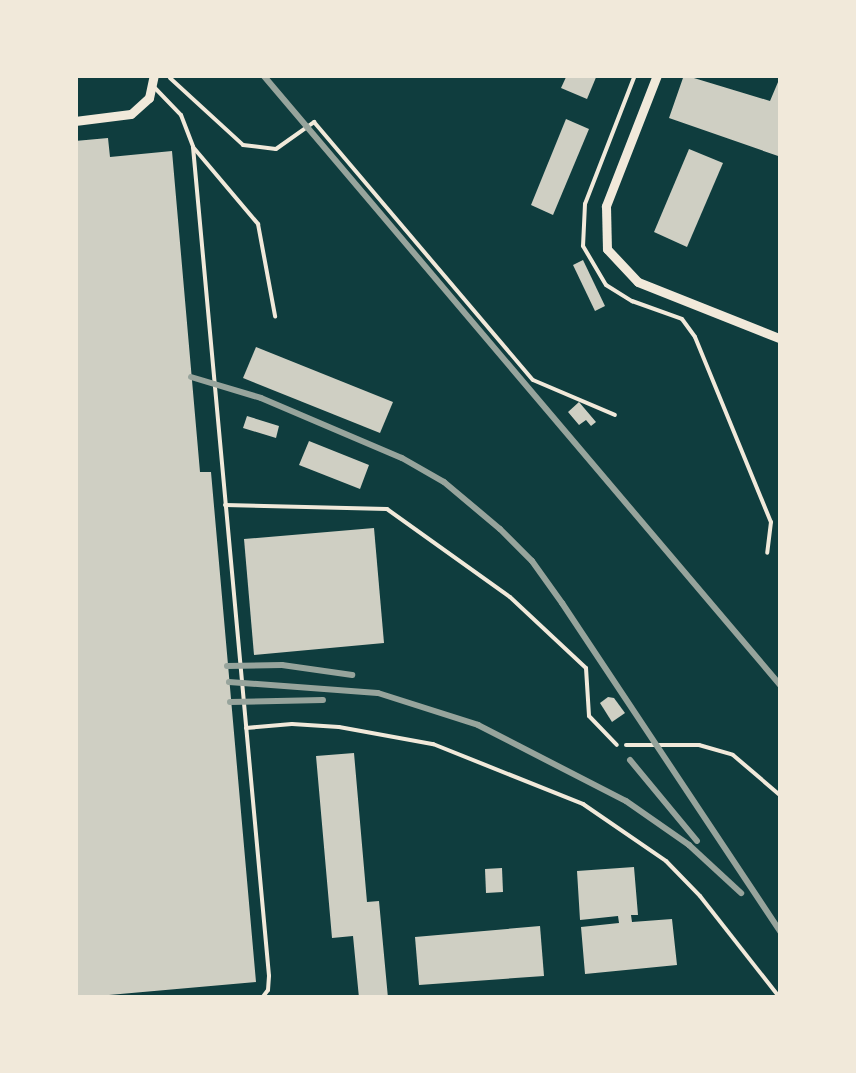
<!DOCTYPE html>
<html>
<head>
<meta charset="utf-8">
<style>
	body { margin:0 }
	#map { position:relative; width:856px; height:1073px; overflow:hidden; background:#0f3d3e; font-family:"Nunito Sans",sans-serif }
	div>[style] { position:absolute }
	.building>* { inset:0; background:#cfcfc3 }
	.path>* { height:4px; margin:-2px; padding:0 2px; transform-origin:2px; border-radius:2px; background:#f1e9da }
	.service>* { height:4px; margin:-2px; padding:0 2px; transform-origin:2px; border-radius:2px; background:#f1e9da }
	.minor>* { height:9px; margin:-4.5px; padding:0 4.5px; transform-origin:4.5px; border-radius:4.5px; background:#f1e9da }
	.rail>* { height:6px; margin:-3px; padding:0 3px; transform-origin:3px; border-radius:3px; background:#97a49c }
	span { translate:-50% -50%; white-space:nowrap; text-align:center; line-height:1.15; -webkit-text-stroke:10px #f1e9da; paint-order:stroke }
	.frame { position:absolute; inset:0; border:78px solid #f1e9da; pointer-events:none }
</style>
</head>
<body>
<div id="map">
	<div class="building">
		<div style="clip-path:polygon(567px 75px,597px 75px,587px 99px,561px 88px)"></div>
		<div style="clip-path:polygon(684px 75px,770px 101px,781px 75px,781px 157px,669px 118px)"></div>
		<div style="clip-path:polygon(566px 119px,589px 129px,553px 215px,531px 205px)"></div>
		<div style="clip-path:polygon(108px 138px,110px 157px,172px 151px,200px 472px,211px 472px,256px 982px,75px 998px,75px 141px)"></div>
		<div style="clip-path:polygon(689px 149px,723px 163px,687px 247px,654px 232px)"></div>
		<div style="clip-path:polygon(583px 260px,605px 306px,595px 311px,573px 265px)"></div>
		<div style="clip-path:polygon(256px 347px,393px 402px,380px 433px,243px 378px)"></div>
		<div style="clip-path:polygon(579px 402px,596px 422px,591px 426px,586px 420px,579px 425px,568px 412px)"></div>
		<div style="clip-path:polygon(247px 416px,279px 426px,276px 438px,243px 428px)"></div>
		<div style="clip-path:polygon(309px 441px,369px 465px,360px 489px,299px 465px)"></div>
		<div style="clip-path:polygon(374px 528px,384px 643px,254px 655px,244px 539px)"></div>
		<div style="clip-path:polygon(608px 697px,614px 698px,625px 713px,612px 722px,600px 703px)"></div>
		<div style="clip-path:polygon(354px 753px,367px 902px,379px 901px,388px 998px,359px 998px,353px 936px,332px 938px,316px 756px)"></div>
		<div style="clip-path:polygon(634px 867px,638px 915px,631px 915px,632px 922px,672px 919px,677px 965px,585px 974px,581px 927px,619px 923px,618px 916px,580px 920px,577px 871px)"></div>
		<div style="clip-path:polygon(502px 868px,503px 892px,486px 893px,485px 869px)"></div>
		<div style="clip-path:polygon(540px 926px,544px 976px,419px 985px,415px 937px)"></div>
	</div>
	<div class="path">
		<div style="left:635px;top:75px;width:138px;rotate:111.2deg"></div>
		<div style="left:585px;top:204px;width:42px;rotate:92.7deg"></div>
		<div style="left:583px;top:246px;width:45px;rotate:59.5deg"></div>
		<div style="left:606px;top:285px;width:31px;rotate:32deg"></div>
		<div style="left:632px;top:301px;width:53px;rotate:19.8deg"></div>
		<div style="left:682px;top:319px;width:22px;rotate:54deg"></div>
		<div style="left:695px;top:337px;width:200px;rotate:67.7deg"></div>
		<div style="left:771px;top:522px;width:31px;rotate:97deg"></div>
		<div style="left:170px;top:78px;width:99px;rotate:42.5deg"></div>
		<div style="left:243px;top:145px;width:33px;rotate:7deg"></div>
		<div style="left:276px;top:149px;width:47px;rotate:-35.4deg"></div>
		<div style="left:314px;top:122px;width:338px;rotate:49.7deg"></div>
		<div style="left:533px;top:380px;width:89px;rotate:23.1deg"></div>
		<div style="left:626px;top:745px;width:73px"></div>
		<div style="left:699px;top:745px;width:35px;rotate:16deg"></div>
		<div style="left:733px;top:755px;width:63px;rotate:40.5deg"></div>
	</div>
	<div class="service">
		<div style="left:154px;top:87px;width:39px;rotate:46deg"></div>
		<div style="left:181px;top:115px;width:34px;rotate:69deg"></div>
		<div style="left:193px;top:147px;width:832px;rotate:84.76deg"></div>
		<div style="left:269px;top:976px;width:14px;rotate:94deg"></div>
		<div style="left:268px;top:990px;width:10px;rotate:127deg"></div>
		<div style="left:193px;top:147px;width:101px;rotate:49.8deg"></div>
		<div style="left:258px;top:224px;width:94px;rotate:79.5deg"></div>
		<div style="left:225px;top:505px;width:162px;rotate:1.4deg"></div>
		<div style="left:387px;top:509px;width:151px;rotate:35.6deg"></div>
		<div style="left:510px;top:597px;width:104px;rotate:43.1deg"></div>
		<div style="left:586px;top:668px;width:48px;rotate:86.4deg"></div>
		<div style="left:589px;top:716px;width:40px;rotate:46deg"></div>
		<div style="left:246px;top:728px;width:46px;rotate:-5deg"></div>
		<div style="left:292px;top:724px;width:47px;rotate:3.7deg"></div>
		<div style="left:339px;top:727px;width:96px;rotate:10.3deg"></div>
		<div style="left:433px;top:744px;width:162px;rotate:21.8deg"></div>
		<div style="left:583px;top:804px;width:101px;rotate:34.5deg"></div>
		<div style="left:666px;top:861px;width:49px;rotate:45.8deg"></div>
		<div style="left:700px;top:896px;width:130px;rotate:51.9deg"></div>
	</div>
	<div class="minor">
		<div style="left:657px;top:75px;width:141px;rotate:111.3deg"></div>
		<div style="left:606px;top:206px;width:43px;rotate:88.7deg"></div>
		<div style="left:607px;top:249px;width:45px;rotate:46.8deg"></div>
		<div style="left:638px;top:282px;width:154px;rotate:21.7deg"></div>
		<div style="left:75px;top:121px;width:56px;rotate:-7.1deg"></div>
		<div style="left:131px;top:114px;width:24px;rotate:-42deg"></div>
		<div style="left:149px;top:98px;width:24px;rotate:-78deg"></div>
	</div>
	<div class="rail">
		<div style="left:263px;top:75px;width:801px;rotate:49.71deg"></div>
		<div style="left:191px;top:377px;width:73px;rotate:16.7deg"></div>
		<div style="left:261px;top:398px;width:153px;rotate:23.1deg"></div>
		<div style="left:402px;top:458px;width:48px;rotate:29.7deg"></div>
		<div style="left:444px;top:482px;width:73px;rotate:40deg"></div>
		<div style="left:500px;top:529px;width:45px;rotate:45deg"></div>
		<div style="left:532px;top:561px;width:52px;rotate:54.5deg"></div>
		<div style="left:562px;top:603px;width:396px;rotate:56.4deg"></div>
		<div style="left:227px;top:666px;width:55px;rotate:-1deg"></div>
		<div style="left:282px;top:665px;width:71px;rotate:8.1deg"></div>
		<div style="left:229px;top:682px;width:149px;rotate:4.2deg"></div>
		<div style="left:378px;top:693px;width:105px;rotate:17.7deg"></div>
		<div style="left:478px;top:725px;width:166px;rotate:27.2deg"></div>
		<div style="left:626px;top:801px;width:77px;rotate:34.9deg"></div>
		<div style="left:689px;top:845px;width:71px;rotate:42.7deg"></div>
		<div style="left:230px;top:702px;width:93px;rotate:-1.2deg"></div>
		<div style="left:630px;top:760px;width:105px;rotate:50.4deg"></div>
	</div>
	<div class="frame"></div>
</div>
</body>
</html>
